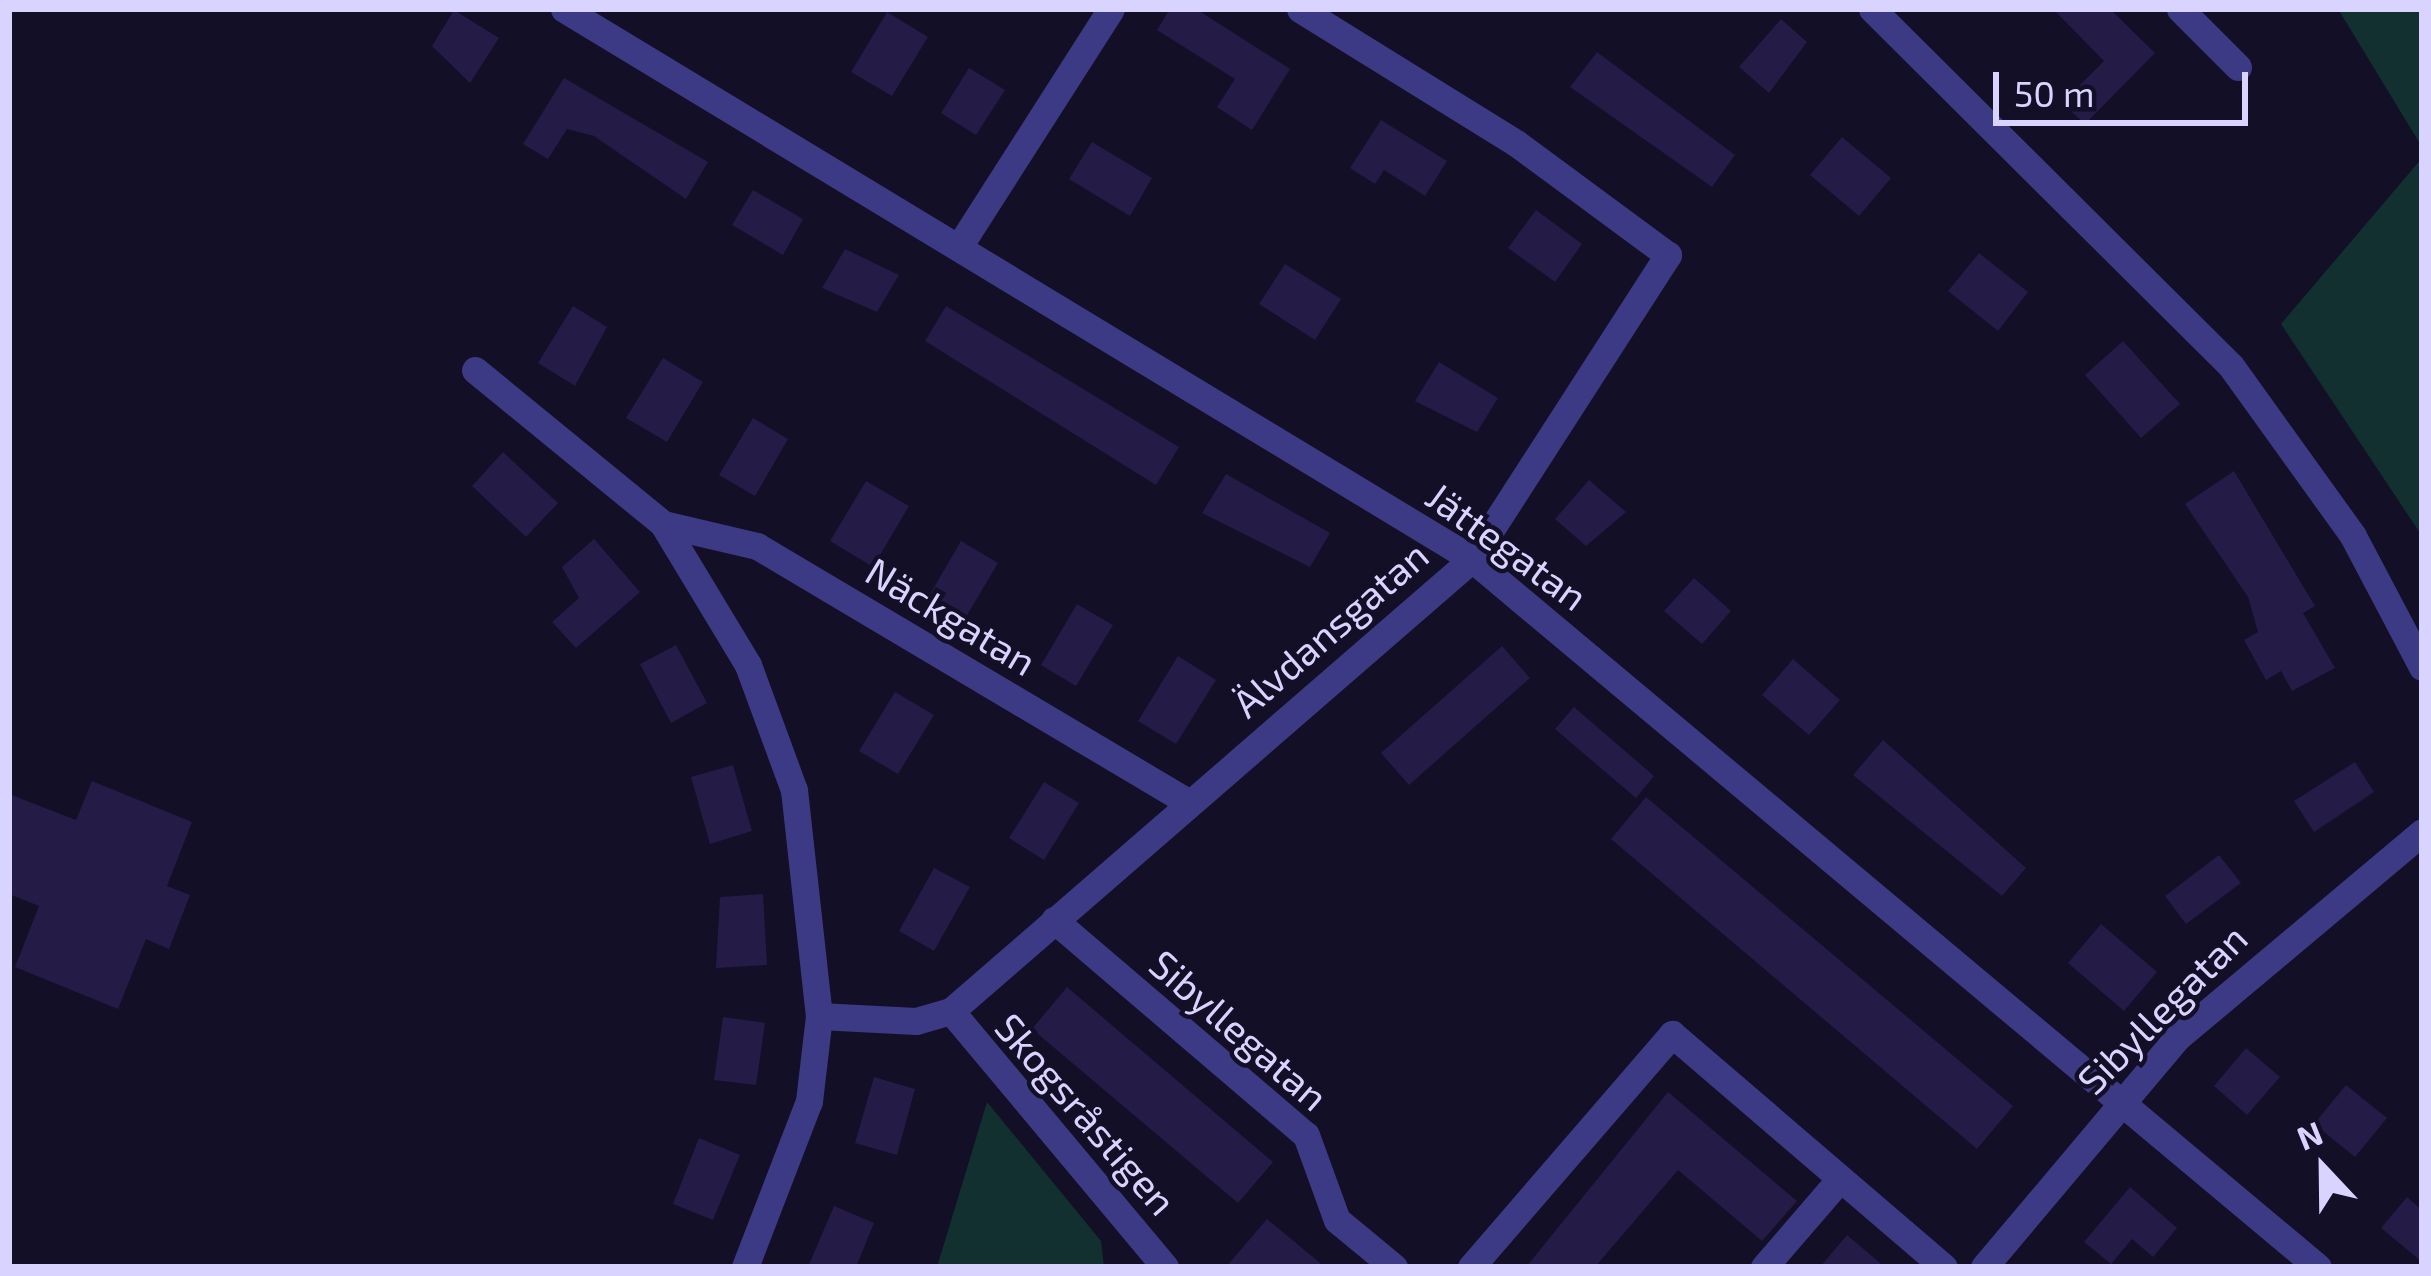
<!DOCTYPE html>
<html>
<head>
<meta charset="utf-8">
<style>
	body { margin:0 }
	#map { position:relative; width:2431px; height:1276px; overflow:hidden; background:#130f26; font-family:"Exo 2",sans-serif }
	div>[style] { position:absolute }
	.green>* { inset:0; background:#12302f }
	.building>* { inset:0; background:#241b47 }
	.street>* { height:27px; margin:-13.5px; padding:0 13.5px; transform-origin:13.5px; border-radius:13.5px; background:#3d3a85 }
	span { translate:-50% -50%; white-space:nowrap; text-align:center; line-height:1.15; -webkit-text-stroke:9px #130f26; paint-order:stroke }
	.street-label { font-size:39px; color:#d9d4ff }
	.frame { position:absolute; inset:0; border:12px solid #d9d4ff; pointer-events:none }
	.north { position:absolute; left:2263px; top:1108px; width:120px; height:120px; -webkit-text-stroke:9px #130f26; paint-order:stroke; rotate:338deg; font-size:33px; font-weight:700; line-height:48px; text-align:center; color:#d9d4ff }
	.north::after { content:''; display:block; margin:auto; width:42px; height:54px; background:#d9d4ff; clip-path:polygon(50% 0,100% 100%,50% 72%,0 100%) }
	.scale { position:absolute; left:1993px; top:72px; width:255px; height:54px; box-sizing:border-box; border:6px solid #d9d4ff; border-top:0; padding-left:15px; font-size:36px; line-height:42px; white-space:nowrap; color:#d9d4ff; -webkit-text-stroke:9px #130f26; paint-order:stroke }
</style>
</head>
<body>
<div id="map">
	<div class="green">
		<div style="clip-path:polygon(2338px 9px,2422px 9px,2422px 147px)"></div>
		<div style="clip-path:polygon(2422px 158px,2422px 536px,2281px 324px)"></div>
		<div style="clip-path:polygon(987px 1102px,1101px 1241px,1104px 1267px,937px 1267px)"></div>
	</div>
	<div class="building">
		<div style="clip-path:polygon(1170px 9px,1196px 9px,1290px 69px,1252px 130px,1217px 107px,1235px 79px,1157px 30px)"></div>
		<div style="clip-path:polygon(2053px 9px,2110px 9px,2155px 53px,2085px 124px,2062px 103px,2104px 61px)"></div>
		<div style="clip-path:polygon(454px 10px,499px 38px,470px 83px,432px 46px)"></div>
		<div style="clip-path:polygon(887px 12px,928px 37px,892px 96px,851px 72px)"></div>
		<div style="clip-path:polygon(1781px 19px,1807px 42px,1769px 93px,1739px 67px)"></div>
		<div style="clip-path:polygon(1597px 52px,1735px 155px,1712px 187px,1570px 87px)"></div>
		<div style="clip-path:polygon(969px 68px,1005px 90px,976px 135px,941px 113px)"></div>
		<div style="clip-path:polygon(564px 78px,708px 162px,686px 199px,594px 136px,567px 129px,548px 159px,523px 144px)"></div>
		<div style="clip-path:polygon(1381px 120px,1447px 161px,1425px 196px,1384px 170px,1375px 184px,1350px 168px)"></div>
		<div style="clip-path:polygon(1842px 137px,1891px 178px,1859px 216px,1810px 175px)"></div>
		<div style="clip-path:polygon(1092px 142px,1152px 178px,1130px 216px,1069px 179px)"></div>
		<div style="clip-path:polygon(753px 190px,803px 219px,783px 255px,732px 225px)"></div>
		<div style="clip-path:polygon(1536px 210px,1582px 244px,1555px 282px,1508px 248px)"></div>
		<div style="clip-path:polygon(845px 249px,899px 275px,877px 312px,822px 288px)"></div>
		<div style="clip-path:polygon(1979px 253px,2028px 292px,1998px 331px,1948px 291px)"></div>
		<div style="clip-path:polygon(1285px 264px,1341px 299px,1315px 340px,1259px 304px)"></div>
		<div style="clip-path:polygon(573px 306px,607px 327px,575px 386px,538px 363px)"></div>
		<div style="clip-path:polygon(946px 306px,1179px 447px,1156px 485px,925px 341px)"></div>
		<div style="clip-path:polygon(2123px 341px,2180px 404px,2141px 438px,2085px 375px)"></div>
		<div style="clip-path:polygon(663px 358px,703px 382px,667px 442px,626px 418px)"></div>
		<div style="clip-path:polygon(1439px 362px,1498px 398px,1477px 432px,1415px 401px)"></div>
		<div style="clip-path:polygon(753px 418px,788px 439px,755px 496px,719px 475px)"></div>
		<div style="clip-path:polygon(503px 452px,558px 503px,526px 537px,472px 486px)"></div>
		<div style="clip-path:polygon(2234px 471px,2315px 606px,2303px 613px,2335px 668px,2292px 691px,2281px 671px,2266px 680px,2244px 640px,2258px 632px,2248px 597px,2185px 504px)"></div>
		<div style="clip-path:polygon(1226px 474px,1330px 533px,1310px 567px,1202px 513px)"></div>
		<div style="clip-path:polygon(1589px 480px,1626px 512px,1586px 546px,1555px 519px)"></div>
		<div style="clip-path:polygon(866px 481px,909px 506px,873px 567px,830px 541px)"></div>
		<div style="clip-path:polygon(594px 539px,640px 592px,576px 648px,552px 622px,579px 598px,562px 567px)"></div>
		<div style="clip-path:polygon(961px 541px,998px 563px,963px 622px,926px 601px)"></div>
		<div style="clip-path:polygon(1694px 578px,1731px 611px,1702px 644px,1664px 611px)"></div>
		<div style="clip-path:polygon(1077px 604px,1113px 625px,1076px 686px,1041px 665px)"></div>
		<div style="clip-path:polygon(676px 645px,707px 703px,671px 723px,640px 664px)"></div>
		<div style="clip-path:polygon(1502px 646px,1530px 678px,1409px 785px,1381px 753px)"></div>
		<div style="clip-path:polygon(1178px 656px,1216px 680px,1176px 744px,1138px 721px)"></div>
		<div style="clip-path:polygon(1793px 659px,1840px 700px,1809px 735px,1762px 695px)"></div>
		<div style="clip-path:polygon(895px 692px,934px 715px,898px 774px,859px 751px)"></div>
		<div style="clip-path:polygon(1574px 707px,1654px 776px,1636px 798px,1555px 729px)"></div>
		<div style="clip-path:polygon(1883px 740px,2026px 868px,2002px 896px,1853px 775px)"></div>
		<div style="clip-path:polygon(2355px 762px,2374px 792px,2314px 832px,2294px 801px)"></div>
		<div style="clip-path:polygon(733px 765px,752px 831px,710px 844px,691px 777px)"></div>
		<div style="clip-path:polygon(92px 781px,192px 822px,167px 886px,190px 895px,169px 949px,146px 939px,118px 1009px,15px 967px,39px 906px,9px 894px,9px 794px,76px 820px)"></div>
		<div style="clip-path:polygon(1044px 782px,1079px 803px,1044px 860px,1009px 838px)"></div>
		<div style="clip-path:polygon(1646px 797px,2013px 1106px,1977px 1149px,1611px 839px)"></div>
		<div style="clip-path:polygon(2219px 855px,2241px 883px,2186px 924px,2165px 896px)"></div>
		<div style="clip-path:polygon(934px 868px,970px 887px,934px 951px,899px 931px)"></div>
		<div style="clip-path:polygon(763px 894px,767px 965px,716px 968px,720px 897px)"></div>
		<div style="clip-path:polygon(2101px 924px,2157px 972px,2124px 1011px,2068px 963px)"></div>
		<div style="clip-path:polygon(1067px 987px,1273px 1162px,1238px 1203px,1032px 1029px)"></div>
		<div style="clip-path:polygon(723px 1017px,765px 1023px,756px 1085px,714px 1080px)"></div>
		<div style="clip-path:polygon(2246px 1048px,2280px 1077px,2247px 1115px,2214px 1086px)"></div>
		<div style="clip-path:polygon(874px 1077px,915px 1089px,897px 1155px,855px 1143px)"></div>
		<div style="clip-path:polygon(2346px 1085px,2387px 1118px,2355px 1157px,2314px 1124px)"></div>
		<div style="clip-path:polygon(1668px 1092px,1797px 1201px,1762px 1241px,1678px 1170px,1595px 1267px,1526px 1267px)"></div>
		<div style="clip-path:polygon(699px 1138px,740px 1155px,713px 1220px,673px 1204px)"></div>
		<div style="clip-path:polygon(2130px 1187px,2177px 1228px,2153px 1257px,2132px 1239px,2111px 1264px,2084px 1242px)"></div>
		<div style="clip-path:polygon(2407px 1197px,2422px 1210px,2422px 1262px,2381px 1228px)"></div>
		<div style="clip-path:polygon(834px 1206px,874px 1223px,856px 1267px,808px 1267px)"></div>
		<div style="clip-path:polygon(1267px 1219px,1325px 1267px,1226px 1267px)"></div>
		<div style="clip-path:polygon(1847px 1235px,1885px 1267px,1820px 1267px)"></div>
	</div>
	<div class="street">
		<div style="left:564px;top:9px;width:1062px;rotate:31.2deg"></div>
		<div style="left:1472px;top:559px;width:1103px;rotate:39.93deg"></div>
		<div style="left:1872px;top:9px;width:506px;rotate:44.84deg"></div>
		<div style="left:2231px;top:366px;width:209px;rotate:54.3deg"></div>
		<div style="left:2353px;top:536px;width:148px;rotate:62.2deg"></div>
		<div style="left:2180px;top:9px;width:82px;rotate:45deg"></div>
		<div style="left:960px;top:245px;width:280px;rotate:-57.4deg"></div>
		<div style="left:475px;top:370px;width:243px;rotate:39.3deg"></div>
		<div style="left:663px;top:524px;width:165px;rotate:58.9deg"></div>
		<div style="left:748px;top:665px;width:133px;rotate:69.8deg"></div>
		<div style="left:794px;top:790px;width:227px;rotate:83.7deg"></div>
		<div style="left:819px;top:1016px;width:86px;rotate:96.7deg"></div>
		<div style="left:809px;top:1101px;width:178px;rotate:111.1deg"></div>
		<div style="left:663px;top:524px;width:97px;rotate:13.2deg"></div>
		<div style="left:757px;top:546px;width:501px;rotate:30.71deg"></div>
		<div style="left:1054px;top:920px;width:331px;rotate:40.5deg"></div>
		<div style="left:1306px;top:1135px;width:90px;rotate:70deg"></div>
		<div style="left:1337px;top:1220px;width:74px;rotate:39.5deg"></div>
		<div style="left:951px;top:1011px;width:334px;rotate:50.1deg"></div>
		<div style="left:819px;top:1016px;width:97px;rotate:3deg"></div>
		<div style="left:916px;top:1021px;width:36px;rotate:-16deg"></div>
		<div style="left:951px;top:1011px;width:690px;rotate:-40.94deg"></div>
		<div style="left:1472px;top:559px;width:362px;rotate:-57.2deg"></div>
		<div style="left:1668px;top:255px;width:189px;rotate:-143.6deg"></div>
		<div style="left:1516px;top:143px;width:254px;rotate:-148.2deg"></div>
		<div style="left:1471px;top:1267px;width:308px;rotate:-49.2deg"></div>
		<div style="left:1672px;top:1034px;width:358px;rotate:40.6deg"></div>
		<div style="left:1764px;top:1267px;width:116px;rotate:-49.2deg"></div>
		<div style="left:1984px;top:1267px;width:301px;rotate:-49.9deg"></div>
		<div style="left:2178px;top:1037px;width:319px;rotate:-40deg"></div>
	</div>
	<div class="street-label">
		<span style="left:1507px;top:546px;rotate:36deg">Jättegatan</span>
		<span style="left:951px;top:616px;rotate:31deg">Näckgatan</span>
		<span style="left:1330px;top:629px;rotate:-41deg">Älvdansgatan</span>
		<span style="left:2162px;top:1009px;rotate:-45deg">Sibyllegatan</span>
		<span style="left:1239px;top:1030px;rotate:41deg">Sibyllegatan</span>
		<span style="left:1086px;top:1114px;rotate:49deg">Skogsråstigen</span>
	</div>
	<div class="frame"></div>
	<div class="north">N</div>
	<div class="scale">50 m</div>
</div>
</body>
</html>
